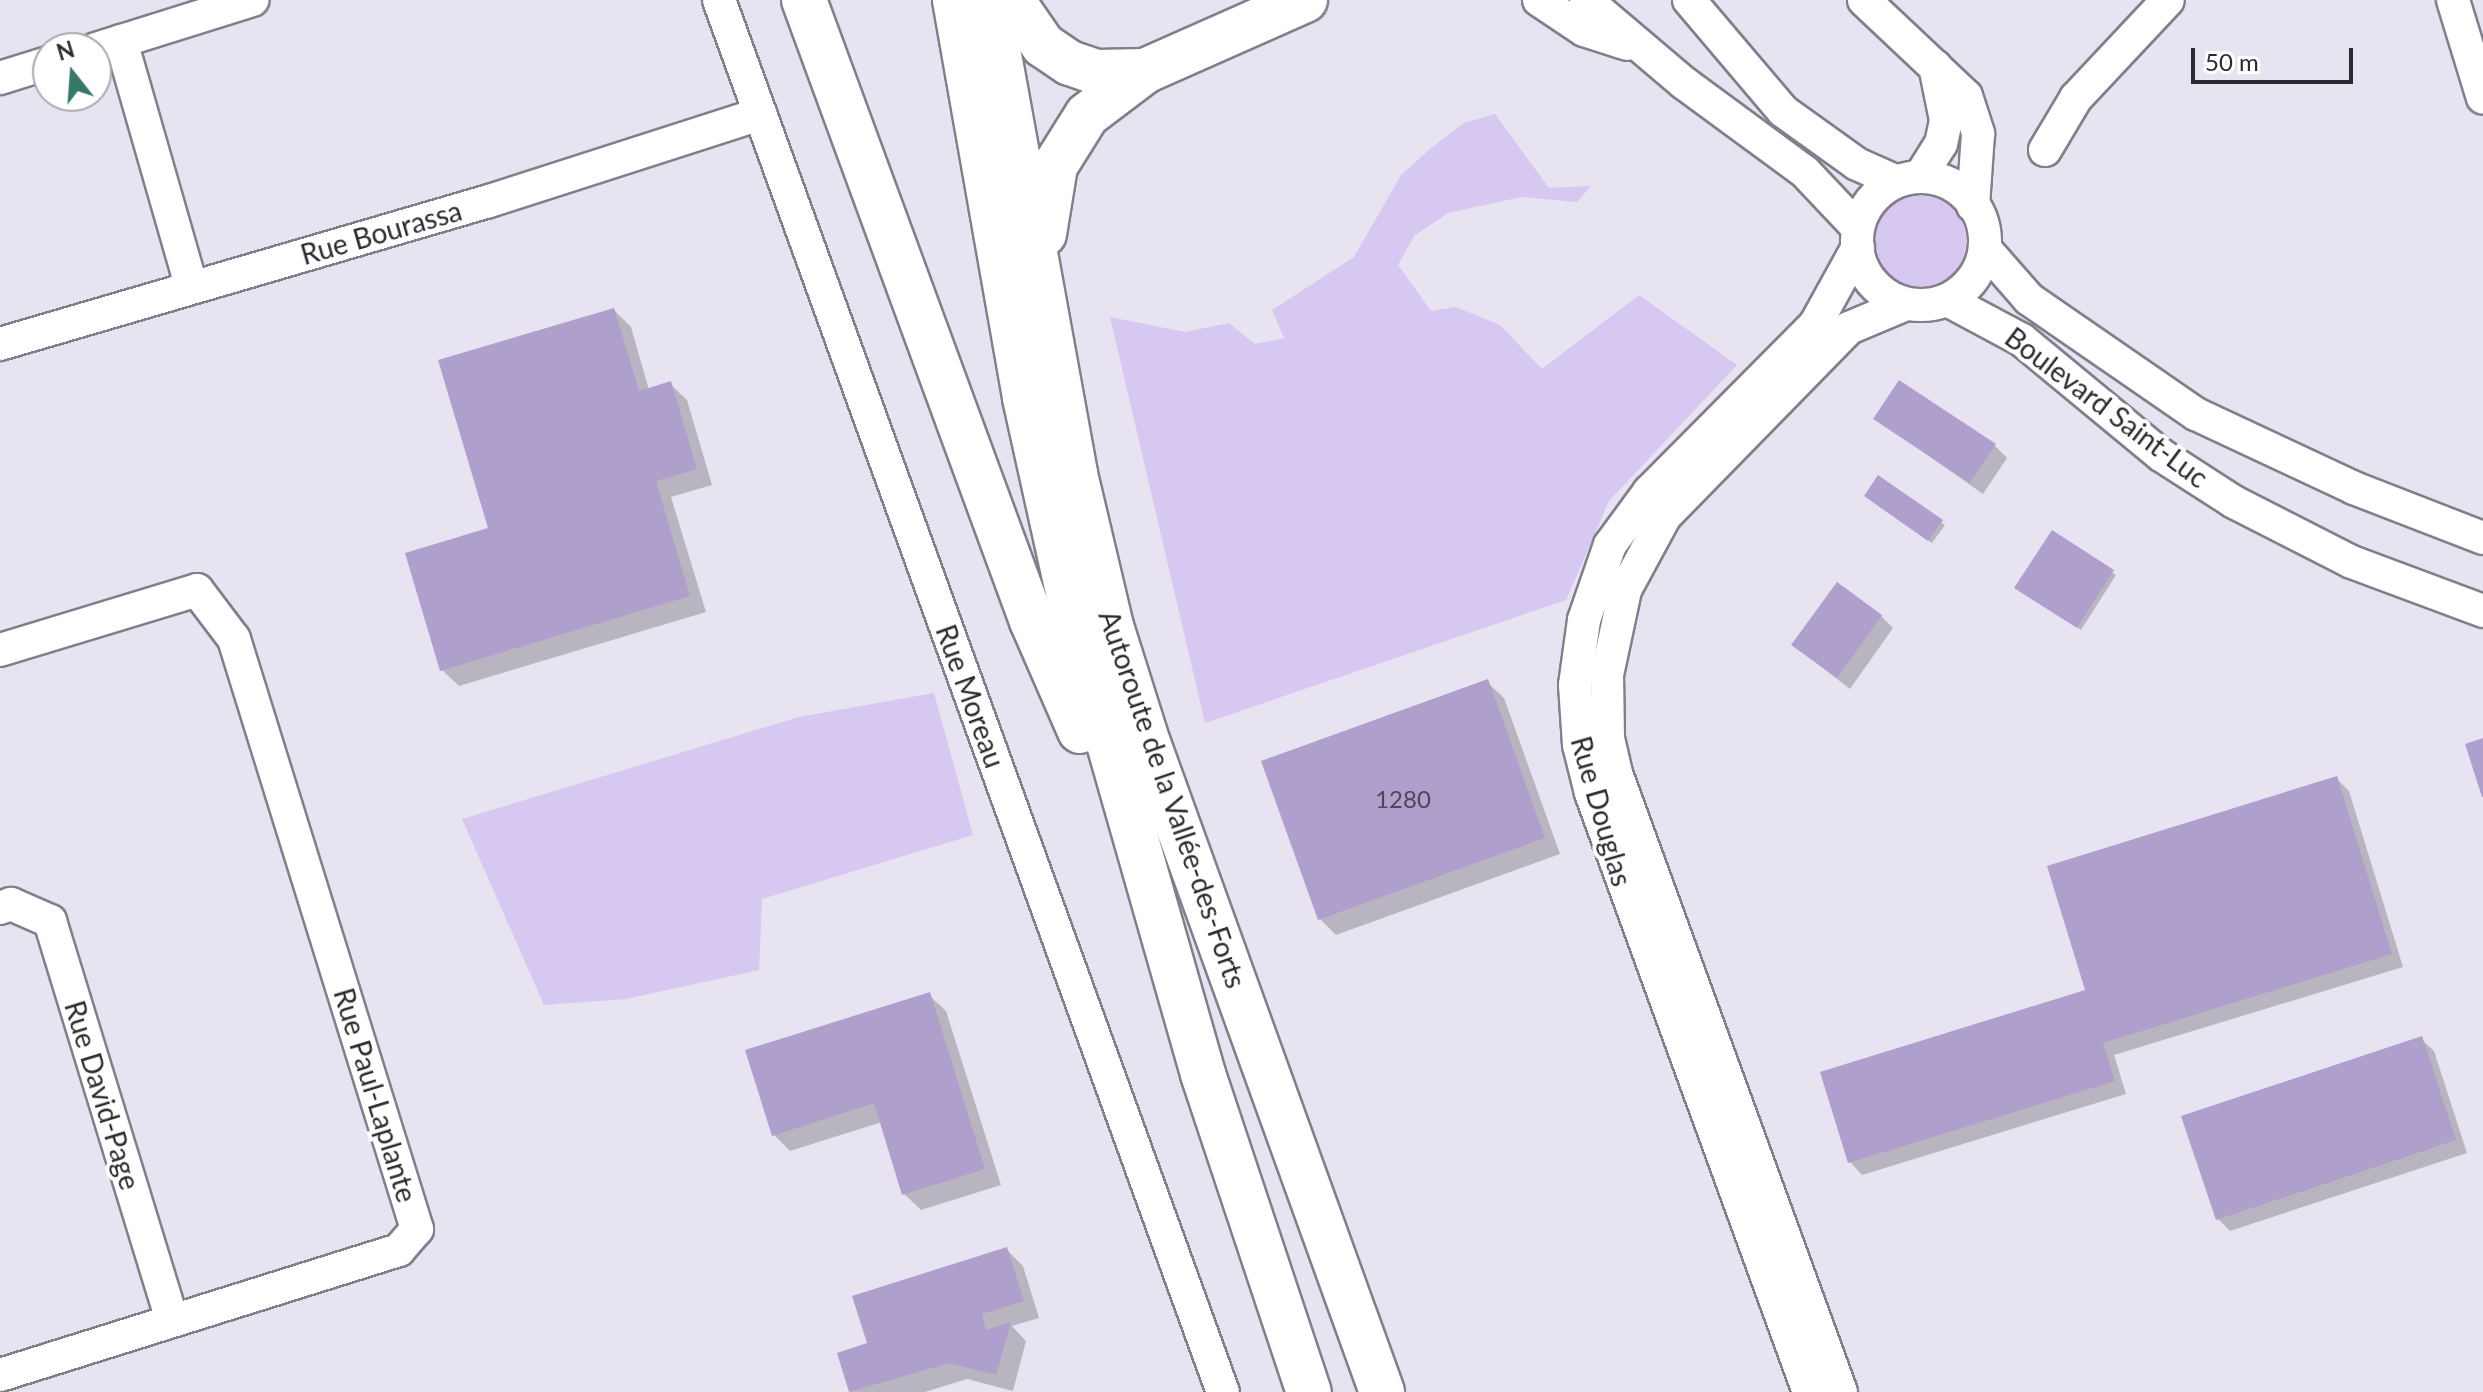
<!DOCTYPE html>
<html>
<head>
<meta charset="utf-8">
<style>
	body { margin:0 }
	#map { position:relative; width:2483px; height:1392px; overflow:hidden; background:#e8e3f1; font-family:Lato,sans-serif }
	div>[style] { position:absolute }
	.green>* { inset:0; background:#d6c8f0 }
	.round { border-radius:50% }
	.shadow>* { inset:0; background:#0003 }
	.building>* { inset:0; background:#af9fcc }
	.roads { filter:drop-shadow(2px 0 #827e8b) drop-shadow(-2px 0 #827e8b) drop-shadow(0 2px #827e8b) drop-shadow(0 -2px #827e8b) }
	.minor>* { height:32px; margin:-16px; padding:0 16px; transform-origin:16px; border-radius:16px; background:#fff }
	.minor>.ring { margin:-16px; padding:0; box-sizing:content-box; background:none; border:32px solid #fff; border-radius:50% }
	.highway>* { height:44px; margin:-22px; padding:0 22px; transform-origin:22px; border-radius:22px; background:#fff }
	span { translate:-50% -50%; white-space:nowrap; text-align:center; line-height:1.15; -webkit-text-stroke:8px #fff; paint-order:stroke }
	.number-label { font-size:24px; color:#4d4756 }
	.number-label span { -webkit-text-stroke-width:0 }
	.street-label { font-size:28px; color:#2c2a2f }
	.north { position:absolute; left:32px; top:32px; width:80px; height:80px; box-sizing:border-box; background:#fff; border:2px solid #abaaac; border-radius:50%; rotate:343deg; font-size:22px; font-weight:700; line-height:32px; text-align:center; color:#2c2a2f }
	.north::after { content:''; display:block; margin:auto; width:28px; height:36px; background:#367869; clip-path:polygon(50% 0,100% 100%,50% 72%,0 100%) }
	.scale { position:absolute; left:2191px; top:48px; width:162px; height:36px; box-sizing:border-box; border:4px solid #2c2a2f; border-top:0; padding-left:10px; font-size:24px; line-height:28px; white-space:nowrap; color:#2c2a2f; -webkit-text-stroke:6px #fff; paint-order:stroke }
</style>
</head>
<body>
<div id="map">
	<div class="green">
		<div style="clip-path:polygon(1495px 114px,1549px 188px,1591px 186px,1577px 202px,1521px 197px,1448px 213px,1414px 236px,1398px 265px,1431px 311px,1456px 307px,1500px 325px,1542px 369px,1639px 295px,1737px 365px,1609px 501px,1566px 600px,1205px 723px,1110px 317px,1185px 332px,1229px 323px,1255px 344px,1284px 338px,1272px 310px,1354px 257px,1401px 175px,1430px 149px,1464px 123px)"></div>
		<div class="round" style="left:1874px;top:195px;width:92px;height:92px"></div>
		<div style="clip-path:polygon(934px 693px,973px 835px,762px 899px,759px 970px,626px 999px,544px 1005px,462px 819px,799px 717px)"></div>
	</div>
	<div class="shadow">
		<div style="clip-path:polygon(614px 310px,631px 327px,649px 390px,670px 384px,687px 400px,712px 485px,671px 497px,706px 612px,459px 686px,442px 670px,491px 530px)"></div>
		<div style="clip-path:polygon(1876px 419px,1995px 446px,2007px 458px,1983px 494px)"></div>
		<div style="clip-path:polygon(1870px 499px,1941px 522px,1945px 525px,1932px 543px)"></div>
		<div style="clip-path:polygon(2052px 533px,2116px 575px,2081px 630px,2020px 591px)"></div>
		<div style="clip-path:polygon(1881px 616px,1893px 628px,1850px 689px,1793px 645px)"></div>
		<div style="clip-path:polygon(1487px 682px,1504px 698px,1560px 854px,1336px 935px,1319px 918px)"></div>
		<div style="clip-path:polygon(2336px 778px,2349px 791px,2403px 967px,2114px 1055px,2126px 1094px,1862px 1175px,1850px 1162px,2088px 992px)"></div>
		<div style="clip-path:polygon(929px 995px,946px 1011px,1001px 1185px,921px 1210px,904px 1194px,882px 1122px,790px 1151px,773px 1134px)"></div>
		<div style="clip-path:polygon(2421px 1039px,2434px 1051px,2467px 1153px,2230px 1231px,2218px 1219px)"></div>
		<div style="clip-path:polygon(1006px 1249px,1023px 1266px,1039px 1318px,1012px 1326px,1026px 1341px,1013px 1391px,967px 1379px,925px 1392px,851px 1392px,839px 1354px,869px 1344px)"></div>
	</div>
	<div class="building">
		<div style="clip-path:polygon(614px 308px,639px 391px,671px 381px,697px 469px,656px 481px,690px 596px,440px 671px,405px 553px,488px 528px,438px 360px)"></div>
		<div style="clip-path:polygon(1899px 380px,1996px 444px,1970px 483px,1873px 419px)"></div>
		<div style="clip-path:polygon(1878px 475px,1943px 520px,1928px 541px,1864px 496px)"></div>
		<div style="clip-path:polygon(2052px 530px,2114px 570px,2077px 628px,2014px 588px)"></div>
		<div style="clip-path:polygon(1837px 582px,1882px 615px,1837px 678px,1791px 645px)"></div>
		<div style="clip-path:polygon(1488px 679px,1545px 838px,1318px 920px,1261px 761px)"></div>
		<div style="clip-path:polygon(2483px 738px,2483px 797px,2482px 797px,2465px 744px)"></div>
		<div style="clip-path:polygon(2337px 776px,2392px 954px,2103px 1043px,2115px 1081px,1848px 1163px,1820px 1072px,2085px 990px,2047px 866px)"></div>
		<div style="clip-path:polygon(930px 992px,985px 1169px,902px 1195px,874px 1103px,772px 1136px,745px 1050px)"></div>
		<div style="clip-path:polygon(2422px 1036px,2456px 1140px,2216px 1220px,2181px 1116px)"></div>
		<div style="clip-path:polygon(1007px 1247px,1024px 1301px,982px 1314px,986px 1330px,1011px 1322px,996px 1375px,949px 1363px,849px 1392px,837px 1353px,867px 1343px,852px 1296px)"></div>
	</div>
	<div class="roads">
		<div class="minor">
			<div style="left:719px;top:0;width:1480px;rotate:70.1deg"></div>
			<div style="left:1539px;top:0;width:54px;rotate:33.7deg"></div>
			<div style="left:1584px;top:30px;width:45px;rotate:18deg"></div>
			<div style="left:1586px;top:0;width:128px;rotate:40.3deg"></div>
			<div style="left:1684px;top:83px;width:150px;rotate:36.3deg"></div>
			<div style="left:1805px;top:172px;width:76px;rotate:46.6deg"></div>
			<div style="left:1689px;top:0;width:145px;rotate:49.7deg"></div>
			<div style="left:1783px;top:111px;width:91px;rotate:35.6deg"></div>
			<div style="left:1857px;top:164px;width:42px;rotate:24.1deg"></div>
			<div style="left:1864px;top:0;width:140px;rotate:43.3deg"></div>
			<div style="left:1966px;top:96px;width:40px;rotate:72deg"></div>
			<div style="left:1978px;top:134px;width:72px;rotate:94deg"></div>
			<div style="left:2453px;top:0;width:102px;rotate:73deg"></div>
			<div style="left:121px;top:41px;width:254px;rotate:74deg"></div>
			<div style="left:96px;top:49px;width:164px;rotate:-17.4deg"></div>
			<div style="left:0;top:78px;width:50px;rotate:-17.4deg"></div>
			<div style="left:2045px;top:150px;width:61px;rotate:-59.2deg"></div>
			<div style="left:2076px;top:98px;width:134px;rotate:-46.8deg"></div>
			<div class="ring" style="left:1857px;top:177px;width:96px;height:96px"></div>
			<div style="left:1920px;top:177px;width:39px;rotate:-58deg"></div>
			<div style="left:1941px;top:144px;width:25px;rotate:-78deg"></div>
			<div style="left:1946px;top:120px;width:55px;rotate:-101.5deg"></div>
			<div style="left:1987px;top:251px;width:64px;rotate:48.8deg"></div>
			<div style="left:2029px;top:299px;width:203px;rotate:34.6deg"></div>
			<div style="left:2196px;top:414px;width:174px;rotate:25.1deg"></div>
			<div style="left:2354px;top:488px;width:138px;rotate:21.2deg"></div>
			<div style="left:1949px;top:301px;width:83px;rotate:28.1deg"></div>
			<div style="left:2022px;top:340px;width:180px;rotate:39.6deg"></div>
			<div style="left:2161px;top:455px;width:87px;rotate:32.8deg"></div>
			<div style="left:2234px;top:502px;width:132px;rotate:27deg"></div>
			<div style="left:2352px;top:562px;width:140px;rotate:20.5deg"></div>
			<div style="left:0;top:344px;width:509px;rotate:-16.3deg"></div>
			<div style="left:489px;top:201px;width:285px;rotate:-17.8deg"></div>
			<div style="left:0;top:650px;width:206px;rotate:-16.9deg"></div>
			<div style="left:197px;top:590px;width:61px;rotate:52.9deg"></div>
			<div style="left:234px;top:639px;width:618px;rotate:72.77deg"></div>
			<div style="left:417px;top:1229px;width:28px;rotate:131deg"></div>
			<div style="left:399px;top:1250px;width:418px;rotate:162.6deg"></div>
			<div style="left:0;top:908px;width:12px;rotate:-20deg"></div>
			<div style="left:11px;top:904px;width:43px;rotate:23.6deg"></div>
			<div style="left:50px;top:921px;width:418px;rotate:73deg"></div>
			<div style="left:1809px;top:1392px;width:637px;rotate:-110deg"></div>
			<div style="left:1591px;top:793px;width:49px;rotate:-104deg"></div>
			<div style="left:1579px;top:745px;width:60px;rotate:-93.8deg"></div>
			<div style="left:1575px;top:685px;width:66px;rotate:-82.1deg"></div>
			<div style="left:1584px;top:620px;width:79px;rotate:-70.9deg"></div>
			<div style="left:1610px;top:545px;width:66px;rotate:-53.7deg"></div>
			<div style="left:1649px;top:492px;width:235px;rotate:-45.2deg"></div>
			<div style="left:1815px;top:325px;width:89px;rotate:-61.1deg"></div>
			<div style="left:1841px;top:1392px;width:659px;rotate:-109.98deg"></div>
			<div style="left:1616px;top:773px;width:36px;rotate:-103deg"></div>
			<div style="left:1608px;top:738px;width:63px;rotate:-90.9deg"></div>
			<div style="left:1607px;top:675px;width:87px;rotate:-78deg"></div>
			<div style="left:1625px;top:590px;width:84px;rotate:-61.6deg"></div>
			<div style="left:1665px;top:516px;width:263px;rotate:-45.6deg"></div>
			<div style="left:1849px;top:328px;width:62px;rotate:-22.8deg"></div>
		</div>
		<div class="highway">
			<div style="left:804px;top:0;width:662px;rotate:69.84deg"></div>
			<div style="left:1032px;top:621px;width:120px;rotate:66.4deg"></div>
			<div style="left:955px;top:0;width:404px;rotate:80deg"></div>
			<div style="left:1025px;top:398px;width:236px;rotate:77.5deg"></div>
			<div style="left:1076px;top:628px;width:464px;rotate:74.1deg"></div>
			<div style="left:1203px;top:1074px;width:335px;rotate:71.6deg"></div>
			<div style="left:989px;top:0;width:482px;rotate:79.7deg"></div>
			<div style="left:1075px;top:474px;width:156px;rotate:76.7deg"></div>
			<div style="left:1111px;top:626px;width:123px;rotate:72.5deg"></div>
			<div style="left:1148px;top:743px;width:690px;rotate:70.17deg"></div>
			<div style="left:1012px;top:0;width:55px;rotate:55.4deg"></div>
			<div style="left:1043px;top:45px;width:32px;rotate:34deg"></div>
			<div style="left:1070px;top:63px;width:28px;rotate:19deg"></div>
			<div style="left:1096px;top:72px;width:49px;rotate:-1.2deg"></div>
			<div style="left:1044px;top:234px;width:69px;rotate:-80.8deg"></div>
			<div style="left:1055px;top:166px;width:60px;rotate:-57.9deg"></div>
			<div style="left:1087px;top:115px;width:73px;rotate:-37.2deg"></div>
			<div style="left:1145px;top:71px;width:175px;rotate:-23.9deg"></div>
		</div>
	</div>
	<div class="number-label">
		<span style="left:1403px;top:799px">1280</span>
	</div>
	<div class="street-label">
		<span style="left:381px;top:232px;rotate:-16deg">Rue Bourassa</span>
		<span style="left:2107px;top:407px;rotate:37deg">Boulevard Saint-Luc</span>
		<span style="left:971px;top:696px;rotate:70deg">Rue Moreau</span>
		<span style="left:1173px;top:799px;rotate:71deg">Autoroute de la Vallée-des-Forts</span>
		<span style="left:1602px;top:811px;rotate:74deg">Rue Douglas</span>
		<span style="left:103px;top:1095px;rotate:73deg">Rue David-Page</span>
		<span style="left:376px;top:1095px;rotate:73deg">Rue Paul-Laplante</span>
	</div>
	<div class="north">N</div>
	<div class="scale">50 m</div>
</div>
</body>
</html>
